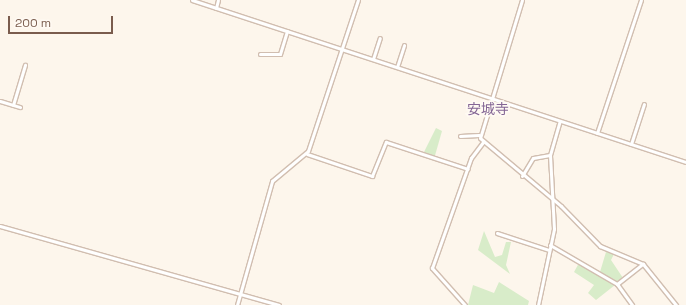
<!DOCTYPE html>
<html>
<head>
<meta charset="utf-8">
<style>
	body { margin:0 }
	#map { position:relative; width:686px; height:305px; overflow:hidden; background:#fdf6ec; font-family:"Space Grotesk","Noto Sans JP",sans-serif }
	div>[style] { position:absolute }
	.green>* { inset:0; background:#d8ecc9 }
	.roads { filter:drop-shadow(1px 0 #d1beb0) drop-shadow(-1px 0 #d1beb0) drop-shadow(0 1px #d1beb0) drop-shadow(0 -1px #d1beb0) }
	.minor>* { height:3px; margin:-1.5px; padding:0 1.5px; transform-origin:1.5px; border-radius:1.5px; background:#fff }
	span { translate:-50% -50%; white-space:nowrap; text-align:center; line-height:1.15; -webkit-text-stroke:3.5px #fffaf3; paint-order:stroke }
	.quarter-label { font-size:14px; color:#846695 }
	.scale { position:absolute; left:8px; top:16px; width:105px; height:18px; box-sizing:border-box; border:2px solid #7a5c4d; border-top:0; padding-left:5px; font-size:12px; line-height:14px; white-space:nowrap; color:#7a5c4d; -webkit-text-stroke:3px #fffaf3; paint-order:stroke }
</style>
</head>
<body>
<div id="map">
	<div class="green">
		<div style="clip-path:polygon(436px 128px,442px 131px,434px 159px,423px 154px)"></div>
		<div style="clip-path:polygon(484px 231px,495px 257px,502px 255px,506px 242px,511px 242px,506px 265px,510px 274px,478px 250px)"></div>
		<div style="clip-path:polygon(606px 252px,614px 254px,611px 260px,623px 278px,618px 282px,600px 272px)"></div>
		<div style="clip-path:polygon(579px 263px,613px 284px,615px 285px,596px 300px,588px 293px,594px 285px,574px 272px)"></div>
		<div style="clip-path:polygon(499px 282px,529px 301px,528px 305px,468px 305px,473px 285px,494px 293px)"></div>
	</div>
	<div class="roads">
		<div class="minor">
			<div style="left:192px;top:0;width:520px;rotate:18.16deg"></div>
			<div style="left:522px;top:0;width:144px;rotate:106.9deg"></div>
			<div style="left:480px;top:138px;width:106px;rotate:40deg"></div>
			<div style="left:561px;top:206px;width:56px;rotate:45.7deg"></div>
			<div style="left:600px;top:246px;width:47px;rotate:22.7deg"></div>
			<div style="left:643px;top:264px;width:53px;rotate:51.2deg"></div>
			<div style="left:216px;top:8px;width:8px;rotate:-76deg"></div>
			<div style="left:260px;top:54px;width:20px"></div>
			<div style="left:280px;top:54px;width:24px;rotate:-73deg"></div>
			<div style="left:373px;top:59px;width:22px;rotate:-72deg"></div>
			<div style="left:397px;top:67px;width:23px;rotate:-72deg"></div>
			<div style="left:0;top:101px;width:21px;rotate:17deg"></div>
			<div style="left:13px;top:105px;width:42px;rotate:-73.3deg"></div>
			<div style="left:597px;top:133px;width:140px;rotate:-71.7deg"></div>
			<div style="left:460px;top:136px;width:19px;rotate:-3deg"></div>
			<div style="left:631px;top:144px;width:42px;rotate:-72deg"></div>
			<div style="left:307px;top:154px;width:69px;rotate:18.7deg"></div>
			<div style="left:372px;top:176px;width:37px;rotate:-68deg"></div>
			<div style="left:386px;top:142px;width:86px;rotate:18.2deg"></div>
			<div style="left:522px;top:176px;width:21px;rotate:-59deg"></div>
			<div style="left:533px;top:158px;width:17px;rotate:-10deg"></div>
			<div style="left:0;top:226px;width:290px;rotate:15.8deg"></div>
			<div style="left:497px;top:233px;width:55px;rotate:18.1deg"></div>
			<div style="left:550px;top:245px;width:78px;rotate:30.2deg"></div>
			<div style="left:617px;top:284px;width:33px;rotate:-38deg"></div>
			<div style="left:617px;top:284px;width:26px;rotate:54deg"></div>
			<div style="left:237px;top:305px;width:129px;rotate:-74.2deg"></div>
			<div style="left:272px;top:181px;width:47px;rotate:-39.8deg"></div>
			<div style="left:308px;top:151px;width:159px;rotate:-71.7deg"></div>
			<div style="left:465px;top:305px;width:50px;rotate:-131.7deg"></div>
			<div style="left:432px;top:268px;width:117px;rotate:-70.5deg"></div>
			<div style="left:471px;top:158px;width:21px;rotate:-53deg"></div>
			<div style="left:538px;top:305px;width:78px;rotate:-78.1deg"></div>
			<div style="left:554px;top:229px;width:74px;rotate:-93.1deg"></div>
			<div style="left:550px;top:155px;width:35px;rotate:-74deg"></div>
		</div>
	</div>
	<div class="quarter-label">
		<span style="left:488px;top:109px">安城寺</span>
	</div>
	<div class="scale">200 m</div>
</div>
</body>
</html>
